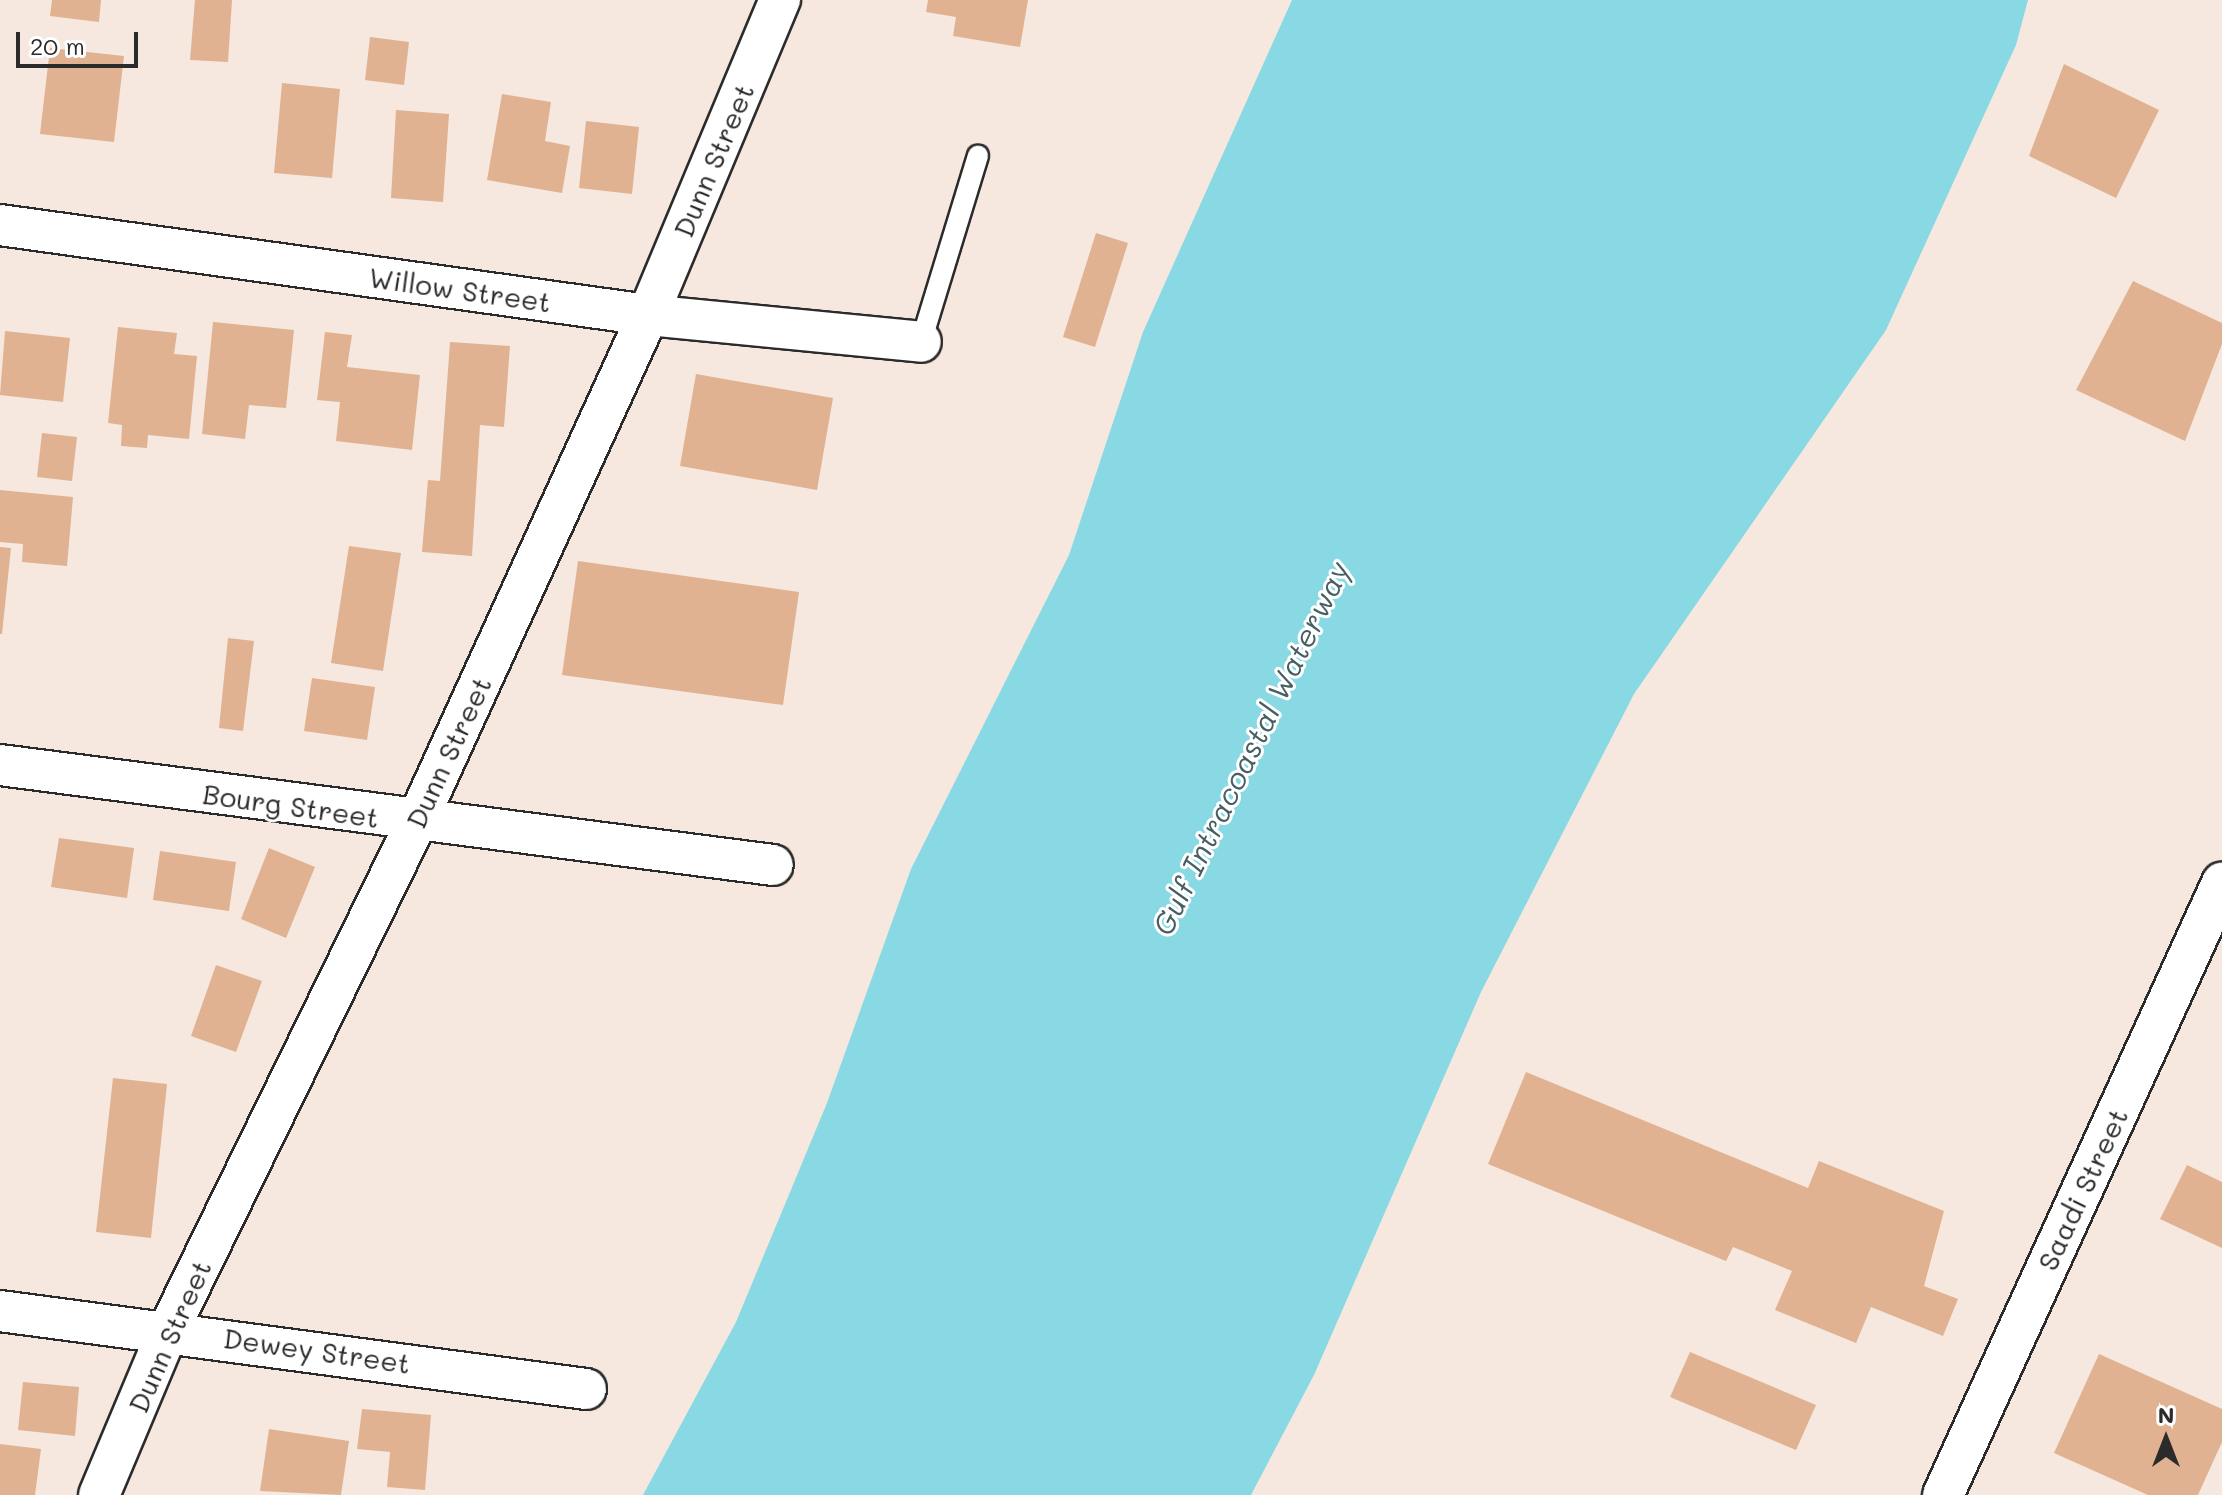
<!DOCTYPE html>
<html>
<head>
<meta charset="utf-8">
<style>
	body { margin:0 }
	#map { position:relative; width:2222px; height:1495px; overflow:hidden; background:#f6e8de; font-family:Mali,sans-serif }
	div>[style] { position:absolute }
	.water>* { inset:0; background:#89d9e4 }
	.building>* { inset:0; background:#e0b291 }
	.roads { filter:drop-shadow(2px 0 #2b2b2b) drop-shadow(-2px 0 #2b2b2b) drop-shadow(0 2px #2b2b2b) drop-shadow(0 -2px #2b2b2b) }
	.lane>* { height:20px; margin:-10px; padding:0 10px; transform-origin:10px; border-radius:10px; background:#fff }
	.street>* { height:40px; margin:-20px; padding:0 20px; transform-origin:20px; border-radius:20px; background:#fff }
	span { translate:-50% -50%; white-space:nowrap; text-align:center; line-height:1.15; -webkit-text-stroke:6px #fff; paint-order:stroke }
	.street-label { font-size:28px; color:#2b2b2b }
	.water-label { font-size:30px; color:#475f62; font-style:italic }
	.north { position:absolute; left:2126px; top:1399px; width:80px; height:80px; -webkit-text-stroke:6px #fff; paint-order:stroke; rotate:0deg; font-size:22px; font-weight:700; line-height:32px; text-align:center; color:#2b2b2b }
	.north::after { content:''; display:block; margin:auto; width:28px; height:36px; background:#2b2b2b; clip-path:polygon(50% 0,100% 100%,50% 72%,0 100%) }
	.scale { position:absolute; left:16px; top:32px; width:122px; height:36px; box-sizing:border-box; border:4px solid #2b2b2b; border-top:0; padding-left:10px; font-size:24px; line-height:28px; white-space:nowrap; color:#2b2b2b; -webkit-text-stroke:6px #fff; paint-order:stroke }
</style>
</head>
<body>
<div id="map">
	<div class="water">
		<div style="clip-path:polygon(1292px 0,2028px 0,2016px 45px,1886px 330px,1634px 694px,1481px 992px,1314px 1375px,1251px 1495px,643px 1495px,736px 1322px,827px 1103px,911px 869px,1069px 555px,1143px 332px)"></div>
	</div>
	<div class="building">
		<div style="clip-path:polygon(52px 0,101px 0,99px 22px,50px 16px)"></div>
		<div style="clip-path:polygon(195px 0,232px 0,228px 62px,190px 60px)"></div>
		<div style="clip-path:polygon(928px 0,1028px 0,1020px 47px,953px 36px,956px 17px,926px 12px)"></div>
		<div style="clip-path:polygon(370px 37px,409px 42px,404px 85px,365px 80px)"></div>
		<div style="clip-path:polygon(50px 48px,124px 56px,114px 142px,40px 134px)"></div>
		<div style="clip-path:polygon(2064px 64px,2159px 110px,2116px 198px,2029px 156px)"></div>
		<div style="clip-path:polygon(282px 83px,340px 89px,332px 178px,274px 173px)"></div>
		<div style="clip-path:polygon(502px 94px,551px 102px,545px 141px,570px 146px,562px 193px,487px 180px)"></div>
		<div style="clip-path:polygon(396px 110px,449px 114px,443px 202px,391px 198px)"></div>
		<div style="clip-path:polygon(586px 121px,639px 127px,632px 194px,579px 188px)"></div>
		<div style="clip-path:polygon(1096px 233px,1128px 243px,1095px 347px,1063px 337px)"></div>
		<div style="clip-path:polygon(2133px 281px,2222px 323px,2222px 344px,2185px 441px,2076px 390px)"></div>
		<div style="clip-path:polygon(213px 322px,294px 330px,286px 408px,249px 405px,245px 439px,202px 434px)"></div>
		<div style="clip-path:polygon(118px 327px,177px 333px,174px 354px,197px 356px,189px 439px,148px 435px,147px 448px,121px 446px,122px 425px,108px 423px)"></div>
		<div style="clip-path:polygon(5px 331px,70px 338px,63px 402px,0 395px)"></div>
		<div style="clip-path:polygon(325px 332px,352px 335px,347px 367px,420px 375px,412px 450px,336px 441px,340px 402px,317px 400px)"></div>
		<div style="clip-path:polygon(450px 342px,510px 346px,504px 427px,480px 425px,472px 556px,422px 552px,428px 480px,440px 481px)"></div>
		<div style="clip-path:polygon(696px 374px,833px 398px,817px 490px,680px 466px)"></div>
		<div style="clip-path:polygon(42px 433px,77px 437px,72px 481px,37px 477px)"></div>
		<div style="clip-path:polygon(0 490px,73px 497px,67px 566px,22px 562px,23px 544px,0 542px)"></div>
		<div style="clip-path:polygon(349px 546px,401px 553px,383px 671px,331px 663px)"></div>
		<div style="clip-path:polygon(0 547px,11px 548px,2px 634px,0 634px)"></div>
		<div style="clip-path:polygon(578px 561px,799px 592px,783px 705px,562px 675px)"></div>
		<div style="clip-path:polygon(228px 638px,254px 641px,243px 731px,219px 728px)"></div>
		<div style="clip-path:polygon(312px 678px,375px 687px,367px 740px,304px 731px)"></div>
		<div style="clip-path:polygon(59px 838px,134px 848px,127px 898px,51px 887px)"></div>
		<div style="clip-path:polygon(269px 848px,315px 867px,286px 938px,241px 919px)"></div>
		<div style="clip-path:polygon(160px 851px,236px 862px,229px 911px,153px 900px)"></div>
		<div style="clip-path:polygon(216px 965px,262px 981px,236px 1052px,191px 1036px)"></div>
		<div style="clip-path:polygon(1526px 1072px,1808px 1188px,1819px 1161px,1944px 1211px,1924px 1286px,1958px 1299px,1943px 1336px,1871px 1307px,1856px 1343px,1775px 1310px,1792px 1271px,1733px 1247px,1726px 1261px,1488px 1164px)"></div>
		<div style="clip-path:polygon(113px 1078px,167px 1084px,151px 1238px,96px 1232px)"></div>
		<div style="clip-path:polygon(2187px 1165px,2222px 1182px,2222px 1248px,2160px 1219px)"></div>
		<div style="clip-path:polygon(1690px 1352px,1816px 1405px,1796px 1450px,1670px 1397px)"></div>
		<div style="clip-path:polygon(2099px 1354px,2222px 1409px,2222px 1442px,2198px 1495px,2148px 1495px,2054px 1453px)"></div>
		<div style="clip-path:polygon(23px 1382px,79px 1387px,75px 1436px,18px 1430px)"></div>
		<div style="clip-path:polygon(362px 1409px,431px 1415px,425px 1490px,387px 1487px,390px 1452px,357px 1449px)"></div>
		<div style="clip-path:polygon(269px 1429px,349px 1441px,341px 1495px,260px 1491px)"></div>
		<div style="clip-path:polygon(0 1444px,41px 1449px,35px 1495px,0 1495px)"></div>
	</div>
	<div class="roads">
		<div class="lane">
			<div style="left:921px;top:342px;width:195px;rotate:-73deg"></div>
		</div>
		<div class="street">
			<div style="left:0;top:225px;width:654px;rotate:7.91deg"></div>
			<div style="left:648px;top:315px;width:274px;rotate:5.6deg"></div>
			<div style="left:0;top:765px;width:779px;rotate:7.37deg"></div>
			<div style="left:0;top:1311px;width:591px;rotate:7.58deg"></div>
			<div style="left:99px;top:1495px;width:178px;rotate:-67.2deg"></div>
			<div style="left:168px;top:1331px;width:568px;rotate:-63.98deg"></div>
			<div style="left:417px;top:821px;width:556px;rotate:-65.46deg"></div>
			<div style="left:648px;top:315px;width:342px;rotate:-67.3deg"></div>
			<div style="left:1943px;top:1495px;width:673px;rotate:-65.49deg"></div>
		</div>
	</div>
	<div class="street-label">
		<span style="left:713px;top:160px;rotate:-67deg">Dunn Street</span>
		<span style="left:460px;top:289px;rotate:8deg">Willow Street</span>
		<span style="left:448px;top:752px;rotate:-65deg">Dunn Street</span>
		<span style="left:291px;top:805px;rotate:8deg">Bourg Street</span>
		<span style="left:2082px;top:1189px;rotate:-65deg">Saadi Street</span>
		<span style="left:169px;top:1336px;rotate:-66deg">Dunn Street</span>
		<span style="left:317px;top:1350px;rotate:8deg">Dewey Street</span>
	</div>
	<div class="water-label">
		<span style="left:1250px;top:748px;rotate:-64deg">Gulf Intracoastal Waterway</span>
	</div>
	<div class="north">N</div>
	<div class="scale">20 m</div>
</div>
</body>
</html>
